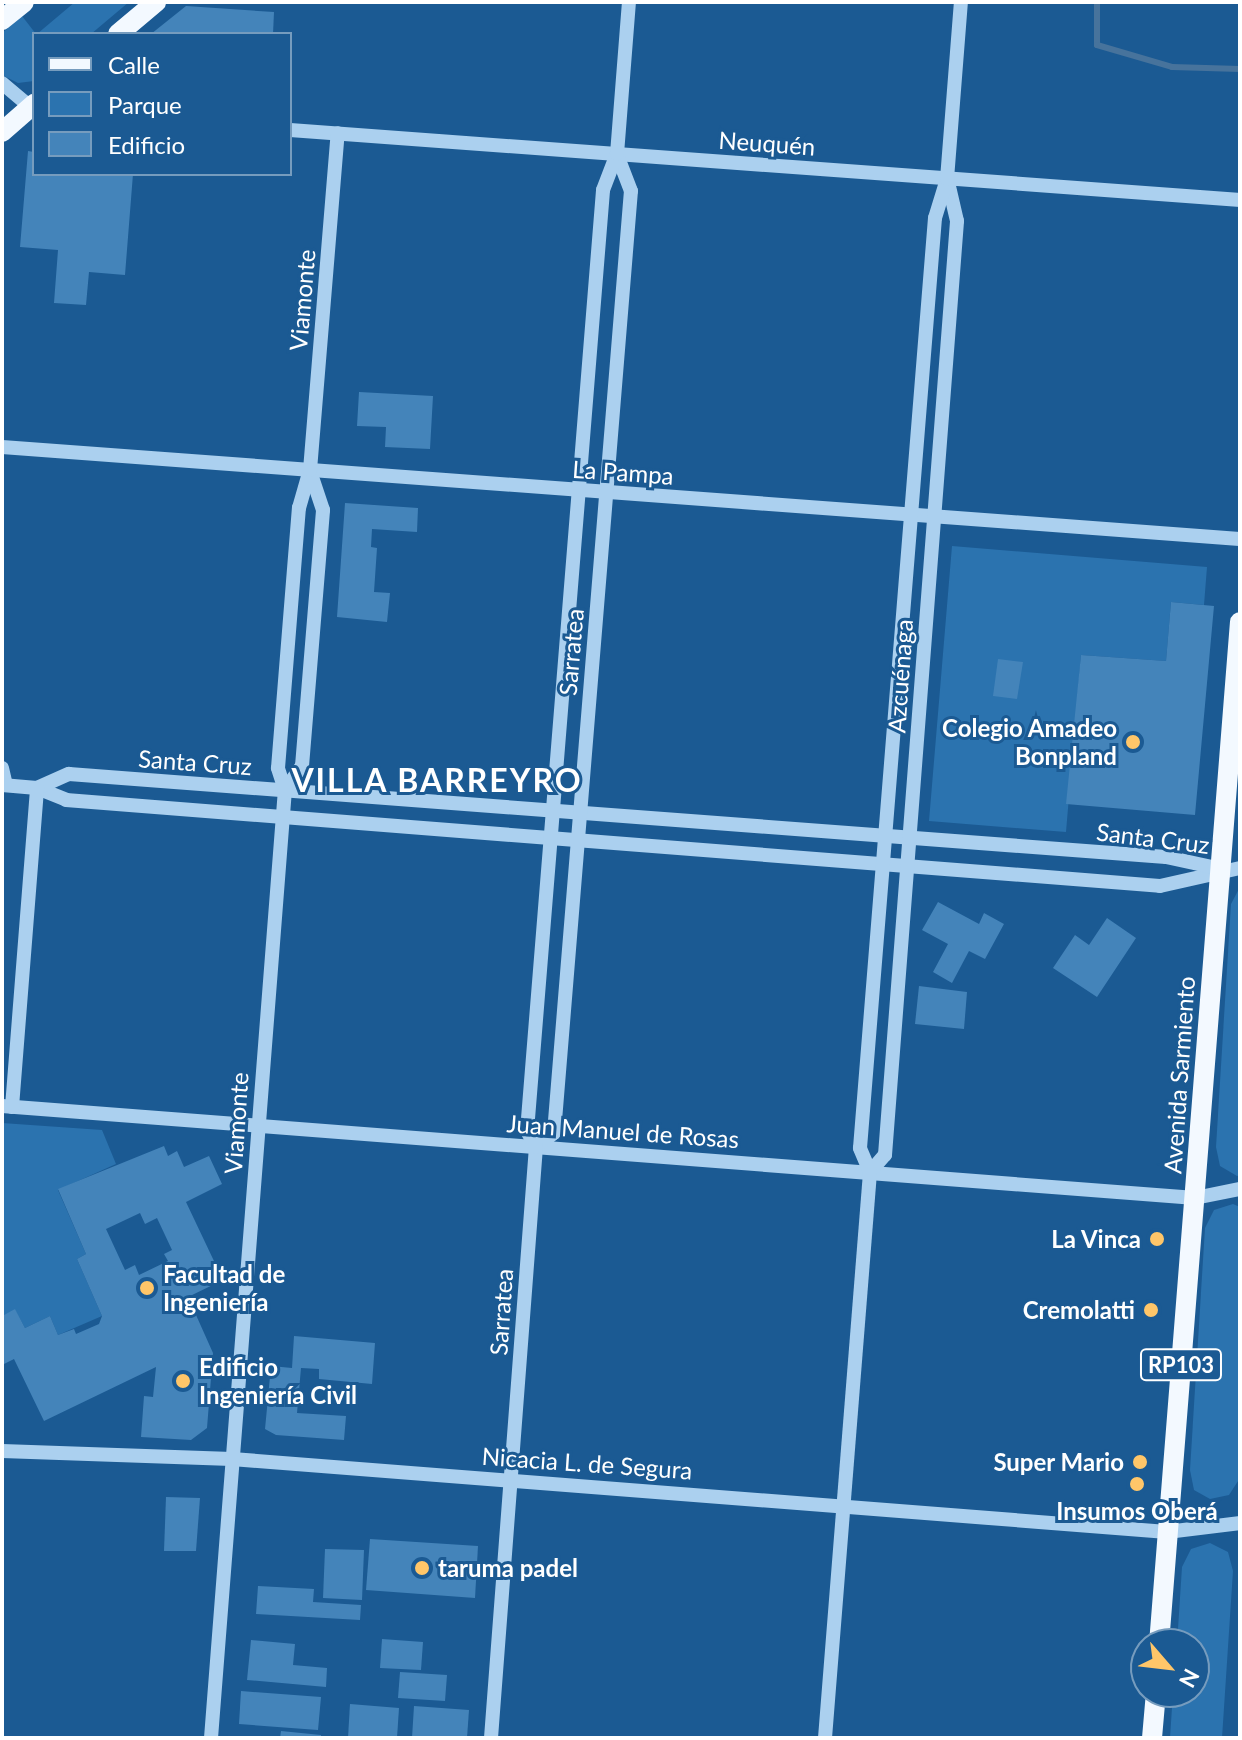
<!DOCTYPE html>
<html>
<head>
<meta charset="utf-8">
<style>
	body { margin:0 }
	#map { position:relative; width:1242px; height:1740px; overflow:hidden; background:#1b5a93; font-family:Lato,sans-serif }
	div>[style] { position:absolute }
	.green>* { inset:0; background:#2b73af }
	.stream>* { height:6px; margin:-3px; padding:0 3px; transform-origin:3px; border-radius:3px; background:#47739c }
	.building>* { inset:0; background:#4484ba }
	.minor>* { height:14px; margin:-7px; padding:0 7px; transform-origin:7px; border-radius:7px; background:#abd0ef }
	.major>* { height:20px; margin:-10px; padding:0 10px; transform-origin:10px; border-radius:10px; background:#f3f9ff }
	.dots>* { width:22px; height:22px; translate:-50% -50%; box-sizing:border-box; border:4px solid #1b5a93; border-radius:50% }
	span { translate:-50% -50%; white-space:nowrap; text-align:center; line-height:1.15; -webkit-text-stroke:6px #1b5a93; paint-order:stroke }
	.shield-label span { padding:2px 6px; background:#1b5a93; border:2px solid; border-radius:6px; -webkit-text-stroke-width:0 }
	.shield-label { font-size:22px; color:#fff; font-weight:700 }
	.street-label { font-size:24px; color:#fff }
	.poi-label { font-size:24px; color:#fff; font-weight:700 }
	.right { translate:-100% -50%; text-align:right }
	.left { translate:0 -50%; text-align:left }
	.district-label { font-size:32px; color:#fff; font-weight:700; letter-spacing:2px }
	.frame { position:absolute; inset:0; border:4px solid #fff; pointer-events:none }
	.legend { position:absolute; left:32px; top:32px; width:260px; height:144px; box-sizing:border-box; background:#1b5a93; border:2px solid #769cbe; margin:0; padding:10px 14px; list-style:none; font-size:24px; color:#fff }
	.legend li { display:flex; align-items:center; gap:16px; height:40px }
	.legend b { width:40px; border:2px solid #769cbe }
	.north { position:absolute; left:1130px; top:1628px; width:80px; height:80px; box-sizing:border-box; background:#1b5a93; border:2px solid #769cbe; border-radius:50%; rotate:118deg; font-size:22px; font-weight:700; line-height:32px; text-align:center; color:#fff }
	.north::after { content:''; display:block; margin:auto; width:28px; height:36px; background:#ffc669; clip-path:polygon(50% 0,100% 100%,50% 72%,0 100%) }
</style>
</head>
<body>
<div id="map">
	<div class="green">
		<div style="clip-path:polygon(75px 2px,129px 2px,91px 34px,37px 34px)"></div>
		<div style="clip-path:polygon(22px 16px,36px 34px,34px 81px,18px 83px,2px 75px,2px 33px)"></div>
		<div style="clip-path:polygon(952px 546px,1207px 567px,1204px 605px,1171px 602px,1166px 661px,1081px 655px,1066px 832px,929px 821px)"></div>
		<div style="clip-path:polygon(1240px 887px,1240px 1175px,1237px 1176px,1220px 1166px,1216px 1147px,1231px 904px)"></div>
		<div style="clip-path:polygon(2px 1123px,102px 1130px,116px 1164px,58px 1190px,86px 1254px,77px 1259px,102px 1316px,58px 1335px,50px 1316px,25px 1328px,15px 1310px,2px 1316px)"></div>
		<div style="clip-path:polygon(1233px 1204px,1240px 1207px,1240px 1478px,1229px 1495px,1210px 1499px,1194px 1490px,1190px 1470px,1205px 1228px,1214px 1210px)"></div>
		<div style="clip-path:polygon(1210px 1543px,1228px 1552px,1233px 1571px,1222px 1738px,1170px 1738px,1173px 1692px,1194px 1692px,1194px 1644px,1177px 1644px,1182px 1567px,1191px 1549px)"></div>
	</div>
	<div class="stream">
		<div style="left:1097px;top:2px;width:43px;rotate:90deg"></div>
		<div style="left:1097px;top:45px;width:78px;rotate:16.3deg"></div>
		<div style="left:1172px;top:67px;width:68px;rotate:1.7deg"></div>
	</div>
	<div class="building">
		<div style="clip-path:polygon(186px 6px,274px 12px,273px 34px,151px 34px)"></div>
		<div style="clip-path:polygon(28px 151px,34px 152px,34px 174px,133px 174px,125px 275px,89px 272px,86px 305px,54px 303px,58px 250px,20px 247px)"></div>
		<div style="clip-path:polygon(359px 392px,433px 396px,430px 449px,385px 447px,386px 427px,357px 426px)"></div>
		<div style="clip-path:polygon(345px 503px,418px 508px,417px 532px,372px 529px,371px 547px,377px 548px,374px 592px,390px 593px,387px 622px,337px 617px)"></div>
		<div style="clip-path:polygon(1171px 602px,1214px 606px,1195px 815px,1066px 804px,1081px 655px,1166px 661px)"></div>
		<div style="clip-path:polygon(998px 659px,1023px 662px,1017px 699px,993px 696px)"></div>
		<div style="clip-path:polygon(938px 902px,979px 924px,984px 913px,1004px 924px,985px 959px,969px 951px,952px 983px,933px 972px,948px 944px,922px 930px)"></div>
		<div style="clip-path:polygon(1107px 918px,1136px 938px,1097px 997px,1053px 968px,1075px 935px,1089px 945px)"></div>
		<div style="clip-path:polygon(919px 986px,967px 992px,964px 1029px,915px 1024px)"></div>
		<div style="clip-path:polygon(evenodd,164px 1146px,168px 1156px,177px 1151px,184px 1167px,209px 1156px,222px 1184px,186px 1202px,223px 1280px,188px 1297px,213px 1353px,207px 1428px,191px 1440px,141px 1437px,144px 1396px,153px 1397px,156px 1367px,44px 1421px,14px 1359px,2px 1365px,2px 1316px,15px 1309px,25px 1328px,50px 1316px,58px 1335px,74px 1329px,76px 1334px,99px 1324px,102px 1316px,77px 1259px,86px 1254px,58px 1189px,164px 1146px,140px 1213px,145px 1224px,157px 1218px,172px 1250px,164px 1254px,168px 1261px,139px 1275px,135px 1265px,125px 1270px,106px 1229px,140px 1213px)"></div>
		<div style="clip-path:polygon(294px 1336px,375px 1343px,372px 1384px,319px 1379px,319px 1369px,301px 1368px,297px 1413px,346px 1416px,344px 1440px,276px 1435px,265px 1429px,271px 1366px,292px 1368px)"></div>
		<div style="clip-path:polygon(166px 1497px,200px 1498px,196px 1551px,164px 1551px)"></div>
		<div style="clip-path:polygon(370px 1539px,478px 1546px,475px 1598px,366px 1590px)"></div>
		<div style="clip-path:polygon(325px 1549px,364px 1550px,362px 1600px,323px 1598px)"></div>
		<div style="clip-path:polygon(258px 1586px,314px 1589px,313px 1602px,361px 1605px,360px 1620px,256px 1614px)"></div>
		<div style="clip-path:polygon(382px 1639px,423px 1642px,421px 1670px,380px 1668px)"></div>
		<div style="clip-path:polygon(251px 1640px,295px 1644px,293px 1665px,327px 1668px,326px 1687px,247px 1680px)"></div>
		<div style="clip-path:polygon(400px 1672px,447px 1675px,445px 1701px,398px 1698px)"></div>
		<div style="clip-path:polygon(241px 1691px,321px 1697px,318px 1730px,239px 1724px)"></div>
		<div style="clip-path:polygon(350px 1704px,399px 1708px,397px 1738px,348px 1738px)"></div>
		<div style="clip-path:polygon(414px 1706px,469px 1710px,467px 1738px,412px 1738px)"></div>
		<div style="clip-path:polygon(281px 1731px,321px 1735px,321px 1738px,280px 1738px)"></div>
	</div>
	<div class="minor">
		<div style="left:2px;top:83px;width:42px;rotate:40.2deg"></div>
		<div style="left:290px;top:130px;width:953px;rotate:4.21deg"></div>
		<div style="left:2px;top:447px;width:1241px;rotate:4.25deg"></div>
		<div style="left:2px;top:768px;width:17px;rotate:77deg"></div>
		<div style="left:2px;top:785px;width:35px;rotate:5deg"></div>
		<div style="left:37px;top:788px;width:31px;rotate:22deg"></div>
		<div style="left:66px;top:800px;width:1097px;rotate:4.49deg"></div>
		<div style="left:1160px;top:886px;width:82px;rotate:-12.7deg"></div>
		<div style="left:37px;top:788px;width:35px;rotate:-24deg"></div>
		<div style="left:69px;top:774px;width:1100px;rotate:4.33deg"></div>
		<div style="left:1166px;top:857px;width:52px;rotate:12.2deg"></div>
		<div style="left:285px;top:790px;width:29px;rotate:-55deg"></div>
		<div style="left:302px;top:766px;width:257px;rotate:-85.3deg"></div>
		<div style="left:323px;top:510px;width:41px;rotate:-108.4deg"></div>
		<div style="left:2px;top:1106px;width:1197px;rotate:4.41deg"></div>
		<div style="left:1195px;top:1198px;width:46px;rotate:-11.3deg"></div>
		<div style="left:12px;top:1107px;width:320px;rotate:-85.5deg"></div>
		<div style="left:536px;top:1147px;width:23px;rotate:-38deg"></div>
		<div style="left:554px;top:1133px;width:945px;rotate:-85.33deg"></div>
		<div style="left:631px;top:191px;width:40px;rotate:-111deg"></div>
		<div style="left:870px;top:1172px;width:23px;rotate:-49deg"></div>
		<div style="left:885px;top:1155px;width:937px;rotate:-85.59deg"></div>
		<div style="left:957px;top:221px;width:40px;rotate:-103deg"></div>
		<div style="left:2px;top:1451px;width:230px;rotate:2deg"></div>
		<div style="left:232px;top:1459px;width:938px;rotate:4.46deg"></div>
		<div style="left:1167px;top:1532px;width:74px;rotate:-7deg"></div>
		<div style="left:211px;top:1738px;width:951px;rotate:-85.54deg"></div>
		<div style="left:285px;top:790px;width:23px;rotate:-108deg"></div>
		<div style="left:278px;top:768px;width:261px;rotate:-85.4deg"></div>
		<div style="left:299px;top:508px;width:40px;rotate:-74deg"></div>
		<div style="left:310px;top:470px;width:338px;rotate:-85.3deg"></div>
		<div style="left:491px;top:1738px;width:593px;rotate:-85.65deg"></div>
		<div style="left:536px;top:1147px;width:18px;rotate:-119deg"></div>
		<div style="left:527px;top:1131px;width:944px;rotate:-85.38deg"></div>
		<div style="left:603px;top:190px;width:39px;rotate:-69deg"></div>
		<div style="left:617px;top:154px;width:152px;rotate:-85.5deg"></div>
		<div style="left:825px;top:1738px;width:568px;rotate:-85.45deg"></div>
		<div style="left:870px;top:1172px;width:26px;rotate:-113deg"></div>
		<div style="left:860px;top:1148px;width:933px;rotate:-85.39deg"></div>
		<div style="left:935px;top:218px;width:41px;rotate:-72.9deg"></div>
		<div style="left:947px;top:179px;width:178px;rotate:-85.5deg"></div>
	</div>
	<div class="major">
		<div style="left:2px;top:20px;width:28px;rotate:-39deg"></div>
		<div style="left:118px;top:34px;width:50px;rotate:-40.1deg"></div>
		<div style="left:2px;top:132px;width:43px;rotate:-41.2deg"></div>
		<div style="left:1159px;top:1644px;width:1025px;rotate:-85.47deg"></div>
		<div style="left:1152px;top:1738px;width:46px;rotate:-85deg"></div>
	</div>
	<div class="dots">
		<div style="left:1133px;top:742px;background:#ffc669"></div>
		<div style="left:1157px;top:1239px;background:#ffc669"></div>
		<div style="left:147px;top:1288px;background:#ffc669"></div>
		<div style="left:1151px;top:1310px;background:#ffc669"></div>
		<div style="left:183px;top:1381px;background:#ffc669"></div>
		<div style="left:1140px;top:1462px;background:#ffc669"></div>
		<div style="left:1137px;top:1484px;background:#ffc669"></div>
		<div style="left:422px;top:1568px;background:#ffc669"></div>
	</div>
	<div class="shield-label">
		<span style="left:1181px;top:1365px">RP103</span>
	</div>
	<div class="street-label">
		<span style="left:767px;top:143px;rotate:4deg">Neuquén</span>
		<span style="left:302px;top:300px;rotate:-85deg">Viamonte</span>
		<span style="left:623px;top:472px;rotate:4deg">La Pampa</span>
		<span style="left:571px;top:652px;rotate:-85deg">Sarratea</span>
		<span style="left:900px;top:676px;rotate:-86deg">Azcuénaga</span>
		<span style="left:195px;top:762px;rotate:4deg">Santa Cruz</span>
		<span style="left:1153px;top:838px;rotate:7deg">Santa Cruz</span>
		<span style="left:1179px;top:1075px;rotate:-86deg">Avenida Sarmiento</span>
		<span style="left:236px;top:1123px;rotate:-86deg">Viamonte</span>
		<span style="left:623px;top:1131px;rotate:4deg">Juan Manuel de Rosas</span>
		<span style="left:501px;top:1312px;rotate:-86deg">Sarratea</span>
		<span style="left:587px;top:1463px;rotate:4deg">Nicacia L. de Segura</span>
	</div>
	<div class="poi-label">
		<span class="right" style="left:1117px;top:742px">Colegio Amadeo<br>Bonpland</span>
		<span class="right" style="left:1141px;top:1239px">La Vinca</span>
		<span class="left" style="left:163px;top:1288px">Facultad de<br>Ingeniería</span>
		<span class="right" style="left:1135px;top:1310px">Cremolatti</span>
		<span class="left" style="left:199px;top:1381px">Edificio<br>Ingeniería Civil</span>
		<span class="right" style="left:1124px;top:1462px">Super Mario</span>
		<span style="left:1137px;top:1511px">Insumos Oberá</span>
		<span class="left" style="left:438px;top:1568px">taruma padel</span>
	</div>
	<div class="district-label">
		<span style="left:437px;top:780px">VILLA BARREYRO</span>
	</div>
	<div class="frame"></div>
	<ul class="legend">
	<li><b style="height:10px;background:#f3f9ff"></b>Calle</li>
	<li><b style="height:22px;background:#2b73af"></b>Parque</li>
	<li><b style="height:22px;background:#4484ba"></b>Edificio</li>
	</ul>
	<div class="north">N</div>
</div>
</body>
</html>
